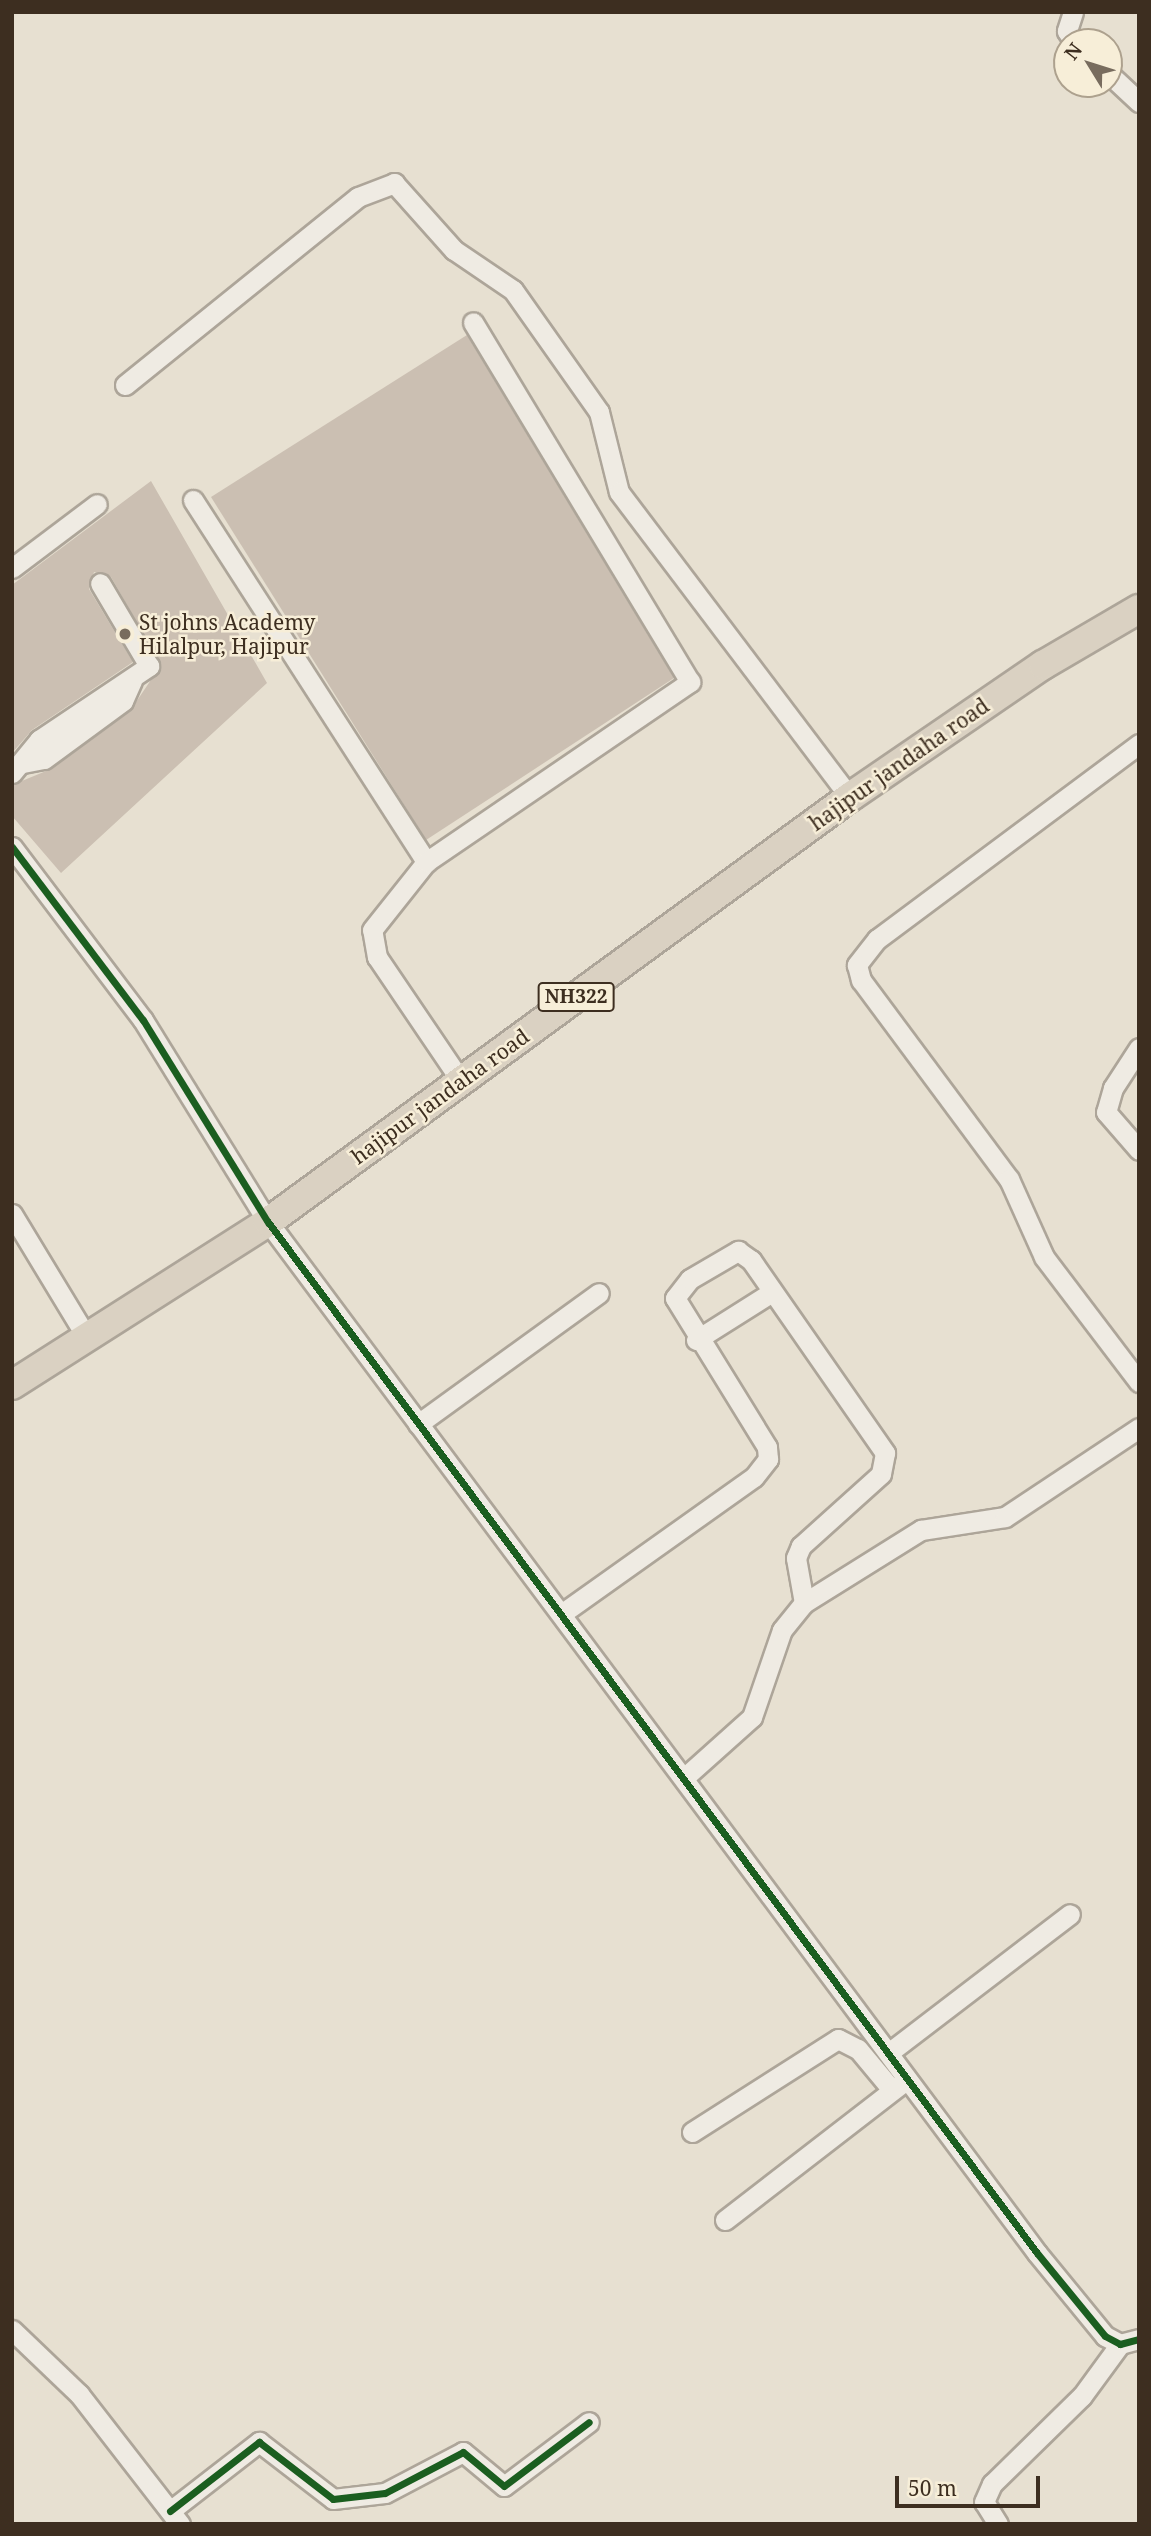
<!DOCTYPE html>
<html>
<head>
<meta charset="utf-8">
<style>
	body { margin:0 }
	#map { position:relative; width:1151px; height:2536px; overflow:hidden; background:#e7e0d1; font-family:"Noto Serif",serif }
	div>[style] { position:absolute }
	.building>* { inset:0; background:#cbbfb2 }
	.roads { filter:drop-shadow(2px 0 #ada599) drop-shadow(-2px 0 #ada599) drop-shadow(0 2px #ada599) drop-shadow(0 -2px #ada599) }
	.minor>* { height:19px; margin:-9.5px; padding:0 9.5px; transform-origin:9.5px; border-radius:9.5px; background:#efebe3 }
	.highway>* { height:28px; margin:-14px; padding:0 14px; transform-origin:14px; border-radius:14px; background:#dad1c2 }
	.cycleway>* { height:7px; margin:-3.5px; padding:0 3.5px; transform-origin:3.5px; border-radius:3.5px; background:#1b5e20 }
	.dots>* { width:19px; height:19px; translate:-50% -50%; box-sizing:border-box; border:4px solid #f7eed8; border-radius:50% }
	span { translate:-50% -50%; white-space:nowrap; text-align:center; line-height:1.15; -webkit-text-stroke:5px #f7eed8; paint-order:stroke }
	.shield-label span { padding:2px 5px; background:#f7eed8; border:2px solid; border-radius:5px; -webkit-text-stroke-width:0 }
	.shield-label { font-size:19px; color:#3d2e20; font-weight:700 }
	.poi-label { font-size:21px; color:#3d2e20 }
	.left { translate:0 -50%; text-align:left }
	.street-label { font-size:21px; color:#3d2e20 }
	.frame { position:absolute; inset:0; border:14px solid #3d2e20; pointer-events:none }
	.north { position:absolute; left:1053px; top:28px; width:70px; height:70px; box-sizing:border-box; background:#f7eed8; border:2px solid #ada18e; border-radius:50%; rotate:308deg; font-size:19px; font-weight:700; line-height:28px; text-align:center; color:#3d2e20 }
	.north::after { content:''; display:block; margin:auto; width:24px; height:32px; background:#786c5e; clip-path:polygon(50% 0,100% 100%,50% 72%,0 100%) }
	.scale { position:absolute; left:895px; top:2476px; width:145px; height:32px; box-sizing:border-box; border:4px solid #3d2e20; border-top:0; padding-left:9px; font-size:21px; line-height:24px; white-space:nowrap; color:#3d2e20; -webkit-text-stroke:5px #f7eed8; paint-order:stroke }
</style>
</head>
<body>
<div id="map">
	<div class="building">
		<div style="clip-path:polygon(467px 335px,674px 678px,426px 840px,211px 497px)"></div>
		<div style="clip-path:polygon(151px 481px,267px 683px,61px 873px,12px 816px,12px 785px,51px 769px,130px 711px,161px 665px,111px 577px,94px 572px,89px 589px,133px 662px,32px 730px,12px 753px,12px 585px)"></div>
	</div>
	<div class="roads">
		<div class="minor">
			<div style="left:1073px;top:12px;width:20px;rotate:108deg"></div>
			<div style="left:1067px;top:31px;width:13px;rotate:58deg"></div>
			<div style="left:1109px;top:74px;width:41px;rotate:43deg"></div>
			<div style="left:125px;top:385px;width:299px;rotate:-38.9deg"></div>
			<div style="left:358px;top:197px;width:39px;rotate:-21deg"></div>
			<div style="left:394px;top:183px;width:90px;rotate:48.2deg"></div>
			<div style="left:454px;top:250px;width:71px;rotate:34.1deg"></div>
			<div style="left:513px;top:290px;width:149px;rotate:54.8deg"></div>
			<div style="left:599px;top:412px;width:82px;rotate:76deg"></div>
			<div style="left:619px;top:492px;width:383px;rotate:52.9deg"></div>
			<div style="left:193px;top:500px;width:431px;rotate:57.2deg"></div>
			<div style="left:12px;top:568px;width:106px;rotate:-37deg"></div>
			<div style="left:1139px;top:744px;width:327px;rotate:143.3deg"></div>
			<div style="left:877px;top:939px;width:33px;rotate:128deg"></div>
			<div style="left:857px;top:965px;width:16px;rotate:75deg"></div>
			<div style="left:861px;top:980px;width:248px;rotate:53.4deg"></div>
			<div style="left:1009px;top:1179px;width:85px;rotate:65.8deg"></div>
			<div style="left:1044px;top:1257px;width:157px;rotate:52.8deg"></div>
			<div style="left:23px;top:763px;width:21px;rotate:-11deg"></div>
			<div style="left:44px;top:759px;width:98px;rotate:-36.3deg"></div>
			<div style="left:123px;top:701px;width:22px;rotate:-66deg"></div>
			<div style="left:12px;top:773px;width:43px;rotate:-50.7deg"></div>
			<div style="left:39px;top:740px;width:133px;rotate:-33.9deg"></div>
			<div style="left:149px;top:666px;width:96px;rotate:-120.6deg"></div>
			<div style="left:12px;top:847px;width:217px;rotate:52.9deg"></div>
			<div style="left:143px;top:1020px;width:238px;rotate:58.3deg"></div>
			<div style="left:268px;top:1222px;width:1286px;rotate:53.28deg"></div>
			<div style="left:1037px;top:2253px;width:107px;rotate:50.7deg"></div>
			<div style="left:1105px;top:2336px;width:17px;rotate:28deg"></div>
			<div style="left:1120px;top:2344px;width:20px;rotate:-15deg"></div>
			<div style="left:1139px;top:1048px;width:48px;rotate:123deg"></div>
			<div style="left:1113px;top:1088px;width:25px;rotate:106deg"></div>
			<div style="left:1106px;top:1112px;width:50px;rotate:49deg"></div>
			<div style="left:461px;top:1081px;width:150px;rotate:-124.1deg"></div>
			<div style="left:377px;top:957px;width:27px;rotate:-100deg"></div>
			<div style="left:372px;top:930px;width:87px;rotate:-51.5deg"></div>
			<div style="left:426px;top:862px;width:320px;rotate:-34.3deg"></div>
			<div style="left:690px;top:682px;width:420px;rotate:-121.1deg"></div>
			<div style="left:12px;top:1214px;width:145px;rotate:58.8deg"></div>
			<div style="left:696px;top:1340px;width:90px;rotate:-32.3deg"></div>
			<div style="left:418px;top:1424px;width:223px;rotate:-35.9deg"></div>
			<div style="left:564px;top:1612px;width:233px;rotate:-35.4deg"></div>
			<div style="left:754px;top:1477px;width:23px;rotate:-52deg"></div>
			<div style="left:768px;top:1459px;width:12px;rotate:-95deg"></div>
			<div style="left:767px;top:1447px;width:175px;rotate:-121.7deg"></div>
			<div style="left:675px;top:1298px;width:24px;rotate:-52deg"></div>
			<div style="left:690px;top:1279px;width:56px;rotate:-30.3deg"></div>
			<div style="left:738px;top:1251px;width:16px;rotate:35deg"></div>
			<div style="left:751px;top:1260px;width:235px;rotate:55.2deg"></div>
			<div style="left:885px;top:1453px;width:21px;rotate:101deg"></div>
			<div style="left:881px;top:1474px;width:108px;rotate:138deg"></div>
			<div style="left:801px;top:1546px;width:13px;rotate:113deg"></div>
			<div style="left:796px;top:1558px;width:46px;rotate:79.9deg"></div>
			<div style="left:685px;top:1777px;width:90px;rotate:-41.8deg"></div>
			<div style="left:752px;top:1717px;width:92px;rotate:-71deg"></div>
			<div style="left:782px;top:1630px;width:35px;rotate:-51deg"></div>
			<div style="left:804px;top:1603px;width:138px;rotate:-32deg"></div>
			<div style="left:921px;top:1530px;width:85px;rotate:-8.8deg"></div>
			<div style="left:1005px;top:1517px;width:161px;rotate:-33.6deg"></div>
			<div style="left:891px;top:2051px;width:225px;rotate:-37.4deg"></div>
			<div style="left:692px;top:2132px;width:173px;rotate:-32.5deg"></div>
			<div style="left:838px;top:2039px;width:22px;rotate:27deg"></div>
			<div style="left:858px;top:2049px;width:53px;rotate:50.3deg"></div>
			<div style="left:725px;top:2220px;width:222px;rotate:-37.7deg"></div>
			<div style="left:12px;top:2330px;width:93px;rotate:43.7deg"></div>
			<div style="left:79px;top:2394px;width:165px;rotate:52.2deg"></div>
			<div style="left:170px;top:2511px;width:113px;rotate:-37.8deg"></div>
			<div style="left:259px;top:2442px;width:93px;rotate:37.6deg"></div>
			<div style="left:333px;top:2499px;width:52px;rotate:-6.6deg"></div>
			<div style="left:385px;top:2493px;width:88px;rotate:-27.7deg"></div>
			<div style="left:463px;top:2452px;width:53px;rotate:39.7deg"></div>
			<div style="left:504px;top:2486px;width:106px;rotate:-37deg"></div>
			<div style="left:998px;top:2524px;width:26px;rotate:-122deg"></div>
			<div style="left:984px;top:2502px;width:20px;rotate:-66deg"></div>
			<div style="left:992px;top:2484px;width:126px;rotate:-44.4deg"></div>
			<div style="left:1082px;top:2396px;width:64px;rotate:-53.8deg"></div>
		</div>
		<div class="highway">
			<div style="left:12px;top:1385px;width:303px;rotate:-32.5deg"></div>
			<div style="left:268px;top:1222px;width:721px;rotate:-36.14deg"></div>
			<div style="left:850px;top:797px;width:234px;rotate:-34.4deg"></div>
			<div style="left:1043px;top:665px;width:111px;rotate:-30.3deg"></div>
		</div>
	</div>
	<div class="cycleway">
		<div style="left:12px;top:847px;width:217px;rotate:52.9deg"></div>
		<div style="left:143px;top:1020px;width:238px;rotate:58.3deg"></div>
		<div style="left:268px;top:1222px;width:1286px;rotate:53.28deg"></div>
		<div style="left:1037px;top:2253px;width:107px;rotate:50.7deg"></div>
		<div style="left:1105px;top:2336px;width:17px;rotate:28deg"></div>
		<div style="left:1120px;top:2344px;width:20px;rotate:-15deg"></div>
		<div style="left:170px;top:2511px;width:113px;rotate:-37.8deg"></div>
		<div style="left:259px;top:2442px;width:93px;rotate:37.6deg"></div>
		<div style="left:333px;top:2499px;width:52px;rotate:-6.6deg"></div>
		<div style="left:385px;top:2493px;width:88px;rotate:-27.7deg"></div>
		<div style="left:463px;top:2452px;width:53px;rotate:39.7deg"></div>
		<div style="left:504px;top:2486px;width:106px;rotate:-37deg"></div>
	</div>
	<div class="dots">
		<div style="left:125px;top:634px;background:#786c5e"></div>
	</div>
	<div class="shield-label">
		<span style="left:576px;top:997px">NH322</span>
	</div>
	<div class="poi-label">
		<span class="left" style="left:139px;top:634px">St johns Academy<br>Hilalpur, Hajipur</span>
	</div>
	<div class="street-label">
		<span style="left:899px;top:764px;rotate:-35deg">hajipur jandaha road</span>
		<span style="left:440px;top:1096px;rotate:-36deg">hajipur jandaha road</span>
	</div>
	<div class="frame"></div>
	<div class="north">N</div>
	<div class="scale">50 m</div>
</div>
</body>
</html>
